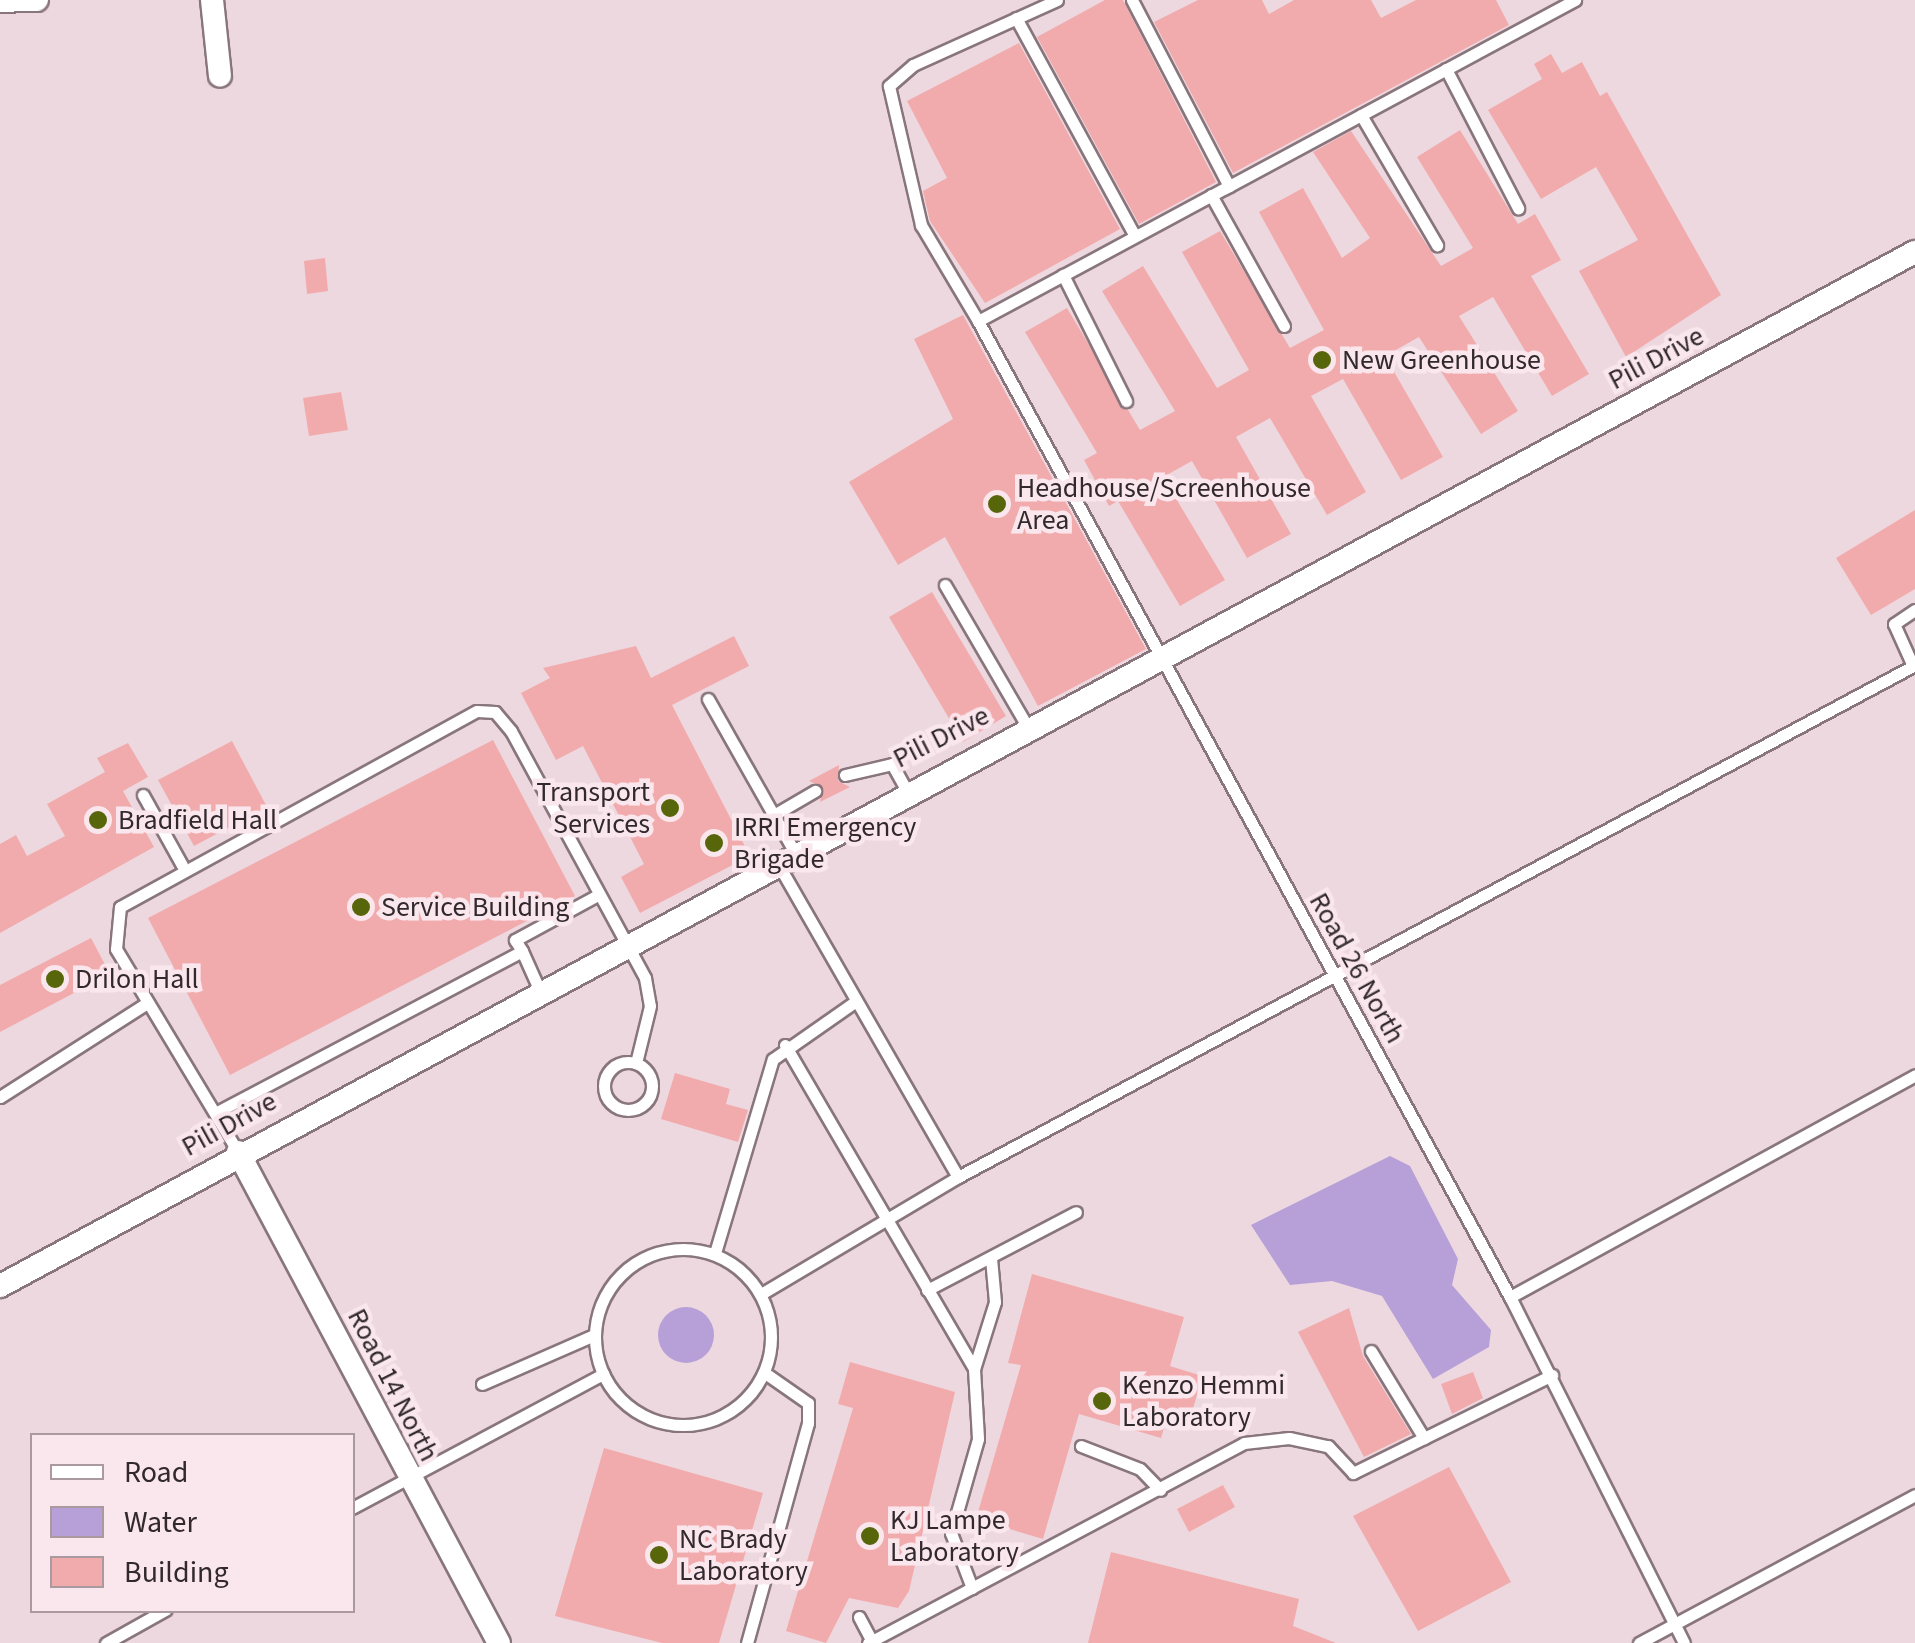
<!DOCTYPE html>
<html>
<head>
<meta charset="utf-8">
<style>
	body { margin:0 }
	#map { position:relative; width:1915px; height:1643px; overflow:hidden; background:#edd8e0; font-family:"Source Sans 3",sans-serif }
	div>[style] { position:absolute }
	.water>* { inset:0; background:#b79fd7 }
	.round { border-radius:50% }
	.building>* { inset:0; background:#f2abac }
	.roads { filter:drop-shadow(2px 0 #88767c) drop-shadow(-2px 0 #88767c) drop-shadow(0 2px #88767c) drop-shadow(0 -2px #88767c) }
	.lane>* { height:11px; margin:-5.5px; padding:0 5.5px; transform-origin:5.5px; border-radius:5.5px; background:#fff }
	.lane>.ring { margin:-5.5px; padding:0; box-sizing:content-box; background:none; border:11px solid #fff; border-radius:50% }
	.street>* { height:22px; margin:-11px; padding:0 11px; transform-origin:11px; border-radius:11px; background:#fff }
	.dots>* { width:28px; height:28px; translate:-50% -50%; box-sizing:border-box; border:5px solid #fae6ed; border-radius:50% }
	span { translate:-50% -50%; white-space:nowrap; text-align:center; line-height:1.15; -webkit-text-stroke:9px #fae6ed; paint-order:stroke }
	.street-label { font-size:28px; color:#31292c }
	.poi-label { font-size:28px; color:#31292c }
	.left { translate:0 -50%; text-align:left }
	.right { translate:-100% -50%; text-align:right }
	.legend { position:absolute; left:30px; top:1433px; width:325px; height:180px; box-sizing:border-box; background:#fae6ed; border:2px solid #aa9aa0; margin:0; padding:12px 18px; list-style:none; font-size:30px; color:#31292c }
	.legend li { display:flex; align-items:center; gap:20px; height:50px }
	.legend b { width:50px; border:2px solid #aa9aa0 }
</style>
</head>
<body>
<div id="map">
	<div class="water">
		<div style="clip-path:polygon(1390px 1156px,1410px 1166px,1458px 1259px,1452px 1285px,1491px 1330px,1489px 1347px,1433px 1379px,1382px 1296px,1332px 1281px,1290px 1285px,1251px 1225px)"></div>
		<div class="round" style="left:658px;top:1307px;width:56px;height:56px"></div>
	</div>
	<div class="building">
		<div style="clip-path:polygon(1105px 0,1123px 0,1216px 182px,1139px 224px,1037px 37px)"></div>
		<div style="clip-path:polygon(1198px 0,1262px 0,1269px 14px,1294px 0,1371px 0,1381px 18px,1416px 0,1496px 0,1509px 25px,1233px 173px,1154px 22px)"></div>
		<div style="clip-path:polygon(1019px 43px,1120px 229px,985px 303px,930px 221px,923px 191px,947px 178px,907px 101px)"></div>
		<div style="clip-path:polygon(1551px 54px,1562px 73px,1582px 62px,1600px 96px,1607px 92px,1721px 295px,1626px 357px,1579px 271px,1638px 240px,1596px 167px,1541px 199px,1488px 110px,1542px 79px,1534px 64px)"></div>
		<div style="clip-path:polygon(1460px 130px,1518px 224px,1535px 214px,1561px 260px,1531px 276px,1589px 374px,1552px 396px,1493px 297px,1459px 316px,1518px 411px,1481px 434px,1419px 337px,1385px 356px,1443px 457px,1401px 480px,1343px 379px,1311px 396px,1366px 492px,1327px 515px,1270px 418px,1236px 437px,1291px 534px,1247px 558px,1192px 461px,1163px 477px,1225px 580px,1180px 606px,1118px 501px,1109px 506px,1084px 460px,1097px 453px,1025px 332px,1067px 308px,1140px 430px,1175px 411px,1102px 291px,1143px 266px,1217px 388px,1249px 370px,1182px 252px,1220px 231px,1290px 348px,1324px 330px,1259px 212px,1303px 188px,1342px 258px,1370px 238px,1313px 152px,1351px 131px,1441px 266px,1473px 248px,1417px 157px)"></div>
		<div style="clip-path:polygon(325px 258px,328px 291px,307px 294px,304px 261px)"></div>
		<div style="clip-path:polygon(963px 315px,1146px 649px,1038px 706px,945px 537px,898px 565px,849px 482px,953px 419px,914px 339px)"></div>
		<div style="clip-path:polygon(341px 392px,348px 430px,309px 436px,303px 398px)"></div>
		<div style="clip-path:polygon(1915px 510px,1915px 589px,1871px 615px,1836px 558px)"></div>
		<div style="clip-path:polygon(932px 592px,1006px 716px,963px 742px,889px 617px)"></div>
		<div style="clip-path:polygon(734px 636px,749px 666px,672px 705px,750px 856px,640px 913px,621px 877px,644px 864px,583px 746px,556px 760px,521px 693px,550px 678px,543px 668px,636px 646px,651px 678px)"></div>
		<div style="clip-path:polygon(493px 740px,575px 896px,230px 1075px,148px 918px)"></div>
		<div style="clip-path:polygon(232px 741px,267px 807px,194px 846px,158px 780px)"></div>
		<div style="clip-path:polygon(128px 743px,148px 777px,123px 791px,154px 847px,0 933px,0 844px,16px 835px,27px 856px,65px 836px,47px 804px,105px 772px,97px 758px)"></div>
		<div style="clip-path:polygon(839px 765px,838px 781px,850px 787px,820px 802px,823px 787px,809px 781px)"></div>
		<div style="clip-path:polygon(91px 938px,110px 974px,0 1032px,0 985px)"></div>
		<div style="clip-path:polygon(675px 1073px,730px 1089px,726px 1104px,748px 1110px,738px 1142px,661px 1119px)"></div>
		<div style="clip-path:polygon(1032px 1274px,1184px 1317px,1170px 1366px,1202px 1376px,1190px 1420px,1168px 1414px,1161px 1438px,1079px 1414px,1043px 1539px,976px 1519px,1021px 1365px,1008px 1363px)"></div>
		<div style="clip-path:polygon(1349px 1308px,1363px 1356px,1411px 1434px,1364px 1457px,1298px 1332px)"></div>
		<div style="clip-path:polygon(850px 1362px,955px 1392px,909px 1591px,898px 1608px,849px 1598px,826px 1643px,786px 1631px,853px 1408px,838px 1404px)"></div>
		<div style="clip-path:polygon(1473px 1372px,1483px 1398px,1452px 1414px,1441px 1384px)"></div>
		<div style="clip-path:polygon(604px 1448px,763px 1493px,719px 1643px,662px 1643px,555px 1616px)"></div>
		<div style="clip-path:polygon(1449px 1467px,1511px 1582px,1418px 1631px,1353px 1516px)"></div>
		<div style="clip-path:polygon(1223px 1485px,1235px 1507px,1189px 1532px,1177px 1509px)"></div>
		<div style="clip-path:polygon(1111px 1552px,1299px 1599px,1293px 1626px,1336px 1643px,1088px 1643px)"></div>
	</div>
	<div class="roads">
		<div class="lane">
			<div style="left:1057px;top:0;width:158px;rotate:155.7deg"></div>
			<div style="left:913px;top:65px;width:32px;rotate:139deg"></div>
			<div style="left:889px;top:86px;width:143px;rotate:77deg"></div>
			<div style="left:921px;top:225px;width:112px;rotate:59.3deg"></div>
			<div style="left:978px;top:321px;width:678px;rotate:-28.27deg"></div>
			<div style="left:1132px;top:0;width:210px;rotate:62.5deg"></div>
			<div style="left:1016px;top:18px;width:248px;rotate:61.4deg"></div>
			<div style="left:1446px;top:69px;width:157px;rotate:62.6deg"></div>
			<div style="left:1361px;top:115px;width:151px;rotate:59.7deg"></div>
			<div style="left:1211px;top:195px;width:150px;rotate:60.9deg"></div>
			<div style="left:1063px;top:275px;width:141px;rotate:63.4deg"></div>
			<div style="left:978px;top:321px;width:1112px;rotate:61.41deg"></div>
			<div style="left:1510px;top:1297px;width:387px;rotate:63.3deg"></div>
			<div style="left:945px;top:585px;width:163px;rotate:59.8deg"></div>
			<div style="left:1913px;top:666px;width:46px;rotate:-114.3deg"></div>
			<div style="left:1894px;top:624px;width:25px;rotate:-34deg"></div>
			<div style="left:708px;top:699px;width:175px;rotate:60.5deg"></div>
			<div style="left:845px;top:775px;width:48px;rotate:-13.2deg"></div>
			<div style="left:892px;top:764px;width:29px;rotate:61deg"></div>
			<div style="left:143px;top:795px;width:80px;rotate:60.9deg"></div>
			<div style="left:772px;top:816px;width:50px;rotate:-30.2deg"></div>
			<div style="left:778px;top:864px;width:361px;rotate:60.1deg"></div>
			<div style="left:522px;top:951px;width:44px;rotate:65.8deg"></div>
			<div style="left:785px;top:1045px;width:375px;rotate:59.7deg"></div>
			<div style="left:974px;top:1369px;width:70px;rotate:86.7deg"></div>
			<div style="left:978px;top:1439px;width:98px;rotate:106deg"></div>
			<div style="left:951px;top:1533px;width:59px;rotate:69.1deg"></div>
			<div class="ring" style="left:604px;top:1062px;width:37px;height:37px"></div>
			<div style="left:0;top:1097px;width:174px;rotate:-32.6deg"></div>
			<div style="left:215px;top:1113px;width:347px;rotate:-27.8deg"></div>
			<div style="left:522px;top:951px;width:13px;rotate:-122deg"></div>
			<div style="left:515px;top:940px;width:94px;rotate:-28.5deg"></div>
			<div style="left:238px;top:1152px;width:237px;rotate:-121deg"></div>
			<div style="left:116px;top:949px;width:42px;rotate:-84.6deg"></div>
			<div style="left:120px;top:907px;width:407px;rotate:-28.8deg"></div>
			<div style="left:477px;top:711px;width:18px;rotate:3deg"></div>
			<div style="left:495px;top:712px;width:25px;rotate:50deg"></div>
			<div style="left:511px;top:731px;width:281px;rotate:61.5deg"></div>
			<div style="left:645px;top:978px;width:28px;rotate:80deg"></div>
			<div style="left:650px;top:1006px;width:59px;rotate:103.8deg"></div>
			<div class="ring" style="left:595px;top:1249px;width:165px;height:165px"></div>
			<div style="left:715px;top:1253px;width:202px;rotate:-73.4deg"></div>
			<div style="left:773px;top:1059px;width:101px;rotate:-34.9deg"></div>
			<div style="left:927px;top:1290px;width:168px;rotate:-27.6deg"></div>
			<div style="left:761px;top:1294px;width:229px;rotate:-30.7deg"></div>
			<div style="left:958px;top:1177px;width:1085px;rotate:-28.15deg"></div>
			<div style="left:1510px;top:1297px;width:462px;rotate:-28.7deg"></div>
			<div style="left:1371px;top:1351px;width:102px;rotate:58.7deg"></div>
			<div style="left:974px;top:1369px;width:70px;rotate:-72.6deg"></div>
			<div style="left:995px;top:1302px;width:44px;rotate:-95.2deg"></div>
			<div style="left:482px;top:1384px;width:122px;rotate:-23.6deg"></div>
			<div style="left:1081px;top:1446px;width:63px;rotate:21.3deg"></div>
			<div style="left:1140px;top:1469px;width:29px;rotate:46deg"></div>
			<div style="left:352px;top:1508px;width:285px;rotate:-28.1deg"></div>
			<div style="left:859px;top:1617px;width:27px;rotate:62deg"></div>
			<div style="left:106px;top:1643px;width:68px;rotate:-29.2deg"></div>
			<div style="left:747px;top:1643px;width:228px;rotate:-74.5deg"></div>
			<div style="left:808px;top:1423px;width:20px;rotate:-90deg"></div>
			<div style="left:808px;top:1403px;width:52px;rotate:-145.1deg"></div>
			<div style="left:868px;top:1643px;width:426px;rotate:-28deg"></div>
			<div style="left:1244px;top:1443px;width:45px;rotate:-6.3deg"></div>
			<div style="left:1289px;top:1438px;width:40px;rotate:12deg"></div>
			<div style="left:1328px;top:1446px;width:37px;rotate:47deg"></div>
			<div style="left:1353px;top:1473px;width:222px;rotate:-26.2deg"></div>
			<div style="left:1639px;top:1643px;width:313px;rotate:-28.2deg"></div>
		</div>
		<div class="street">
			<div style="left:212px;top:0;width:76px;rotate:84deg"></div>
			<div style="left:0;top:1px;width:37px;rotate:-2deg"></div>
			<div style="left:238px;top:1152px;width:556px;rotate:62.01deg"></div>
			<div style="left:0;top:1286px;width:2176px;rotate:-28.37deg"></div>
		</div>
	</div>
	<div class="dots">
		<div style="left:1322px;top:360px;background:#58660b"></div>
		<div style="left:997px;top:504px;background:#58660b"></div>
		<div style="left:670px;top:808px;background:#58660b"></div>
		<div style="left:98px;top:820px;background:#58660b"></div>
		<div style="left:714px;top:843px;background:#58660b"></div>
		<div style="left:361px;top:907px;background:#58660b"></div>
		<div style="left:55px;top:979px;background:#58660b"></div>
		<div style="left:1102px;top:1401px;background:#58660b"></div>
		<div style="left:870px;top:1536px;background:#58660b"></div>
		<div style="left:659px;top:1555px;background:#58660b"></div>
	</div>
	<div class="street-label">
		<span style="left:1656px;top:358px;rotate:-28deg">Pili Drive</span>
		<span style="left:941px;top:737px;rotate:-27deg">Pili Drive</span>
		<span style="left:1357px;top:968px;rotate:61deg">Road 26 North</span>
		<span style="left:229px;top:1124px;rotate:-29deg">Pili Drive</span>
		<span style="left:393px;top:1385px;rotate:63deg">Road 14 North</span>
	</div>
	<div class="poi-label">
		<span class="left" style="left:1342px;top:360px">New Greenhouse</span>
		<span class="left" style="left:1017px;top:504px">Headhouse/Screenhouse<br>Area</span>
		<span class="right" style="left:650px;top:808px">Transport<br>Services</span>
		<span class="left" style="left:118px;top:820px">Bradfield Hall</span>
		<span class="left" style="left:734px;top:843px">IRRI Emergency<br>Brigade</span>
		<span class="left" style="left:381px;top:907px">Service Building</span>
		<span class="left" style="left:75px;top:979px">Drilon Hall</span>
		<span class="left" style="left:1122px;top:1401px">Kenzo Hemmi<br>Laboratory</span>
		<span class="left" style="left:890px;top:1536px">KJ Lampe<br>Laboratory</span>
		<span class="left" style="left:679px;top:1555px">NC Brady<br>Laboratory</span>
	</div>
	<ul class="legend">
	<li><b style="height:12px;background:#fff"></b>Road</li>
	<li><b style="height:28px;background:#b79fd7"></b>Water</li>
	<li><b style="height:28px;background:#f2abac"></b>Building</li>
	</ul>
</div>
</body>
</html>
